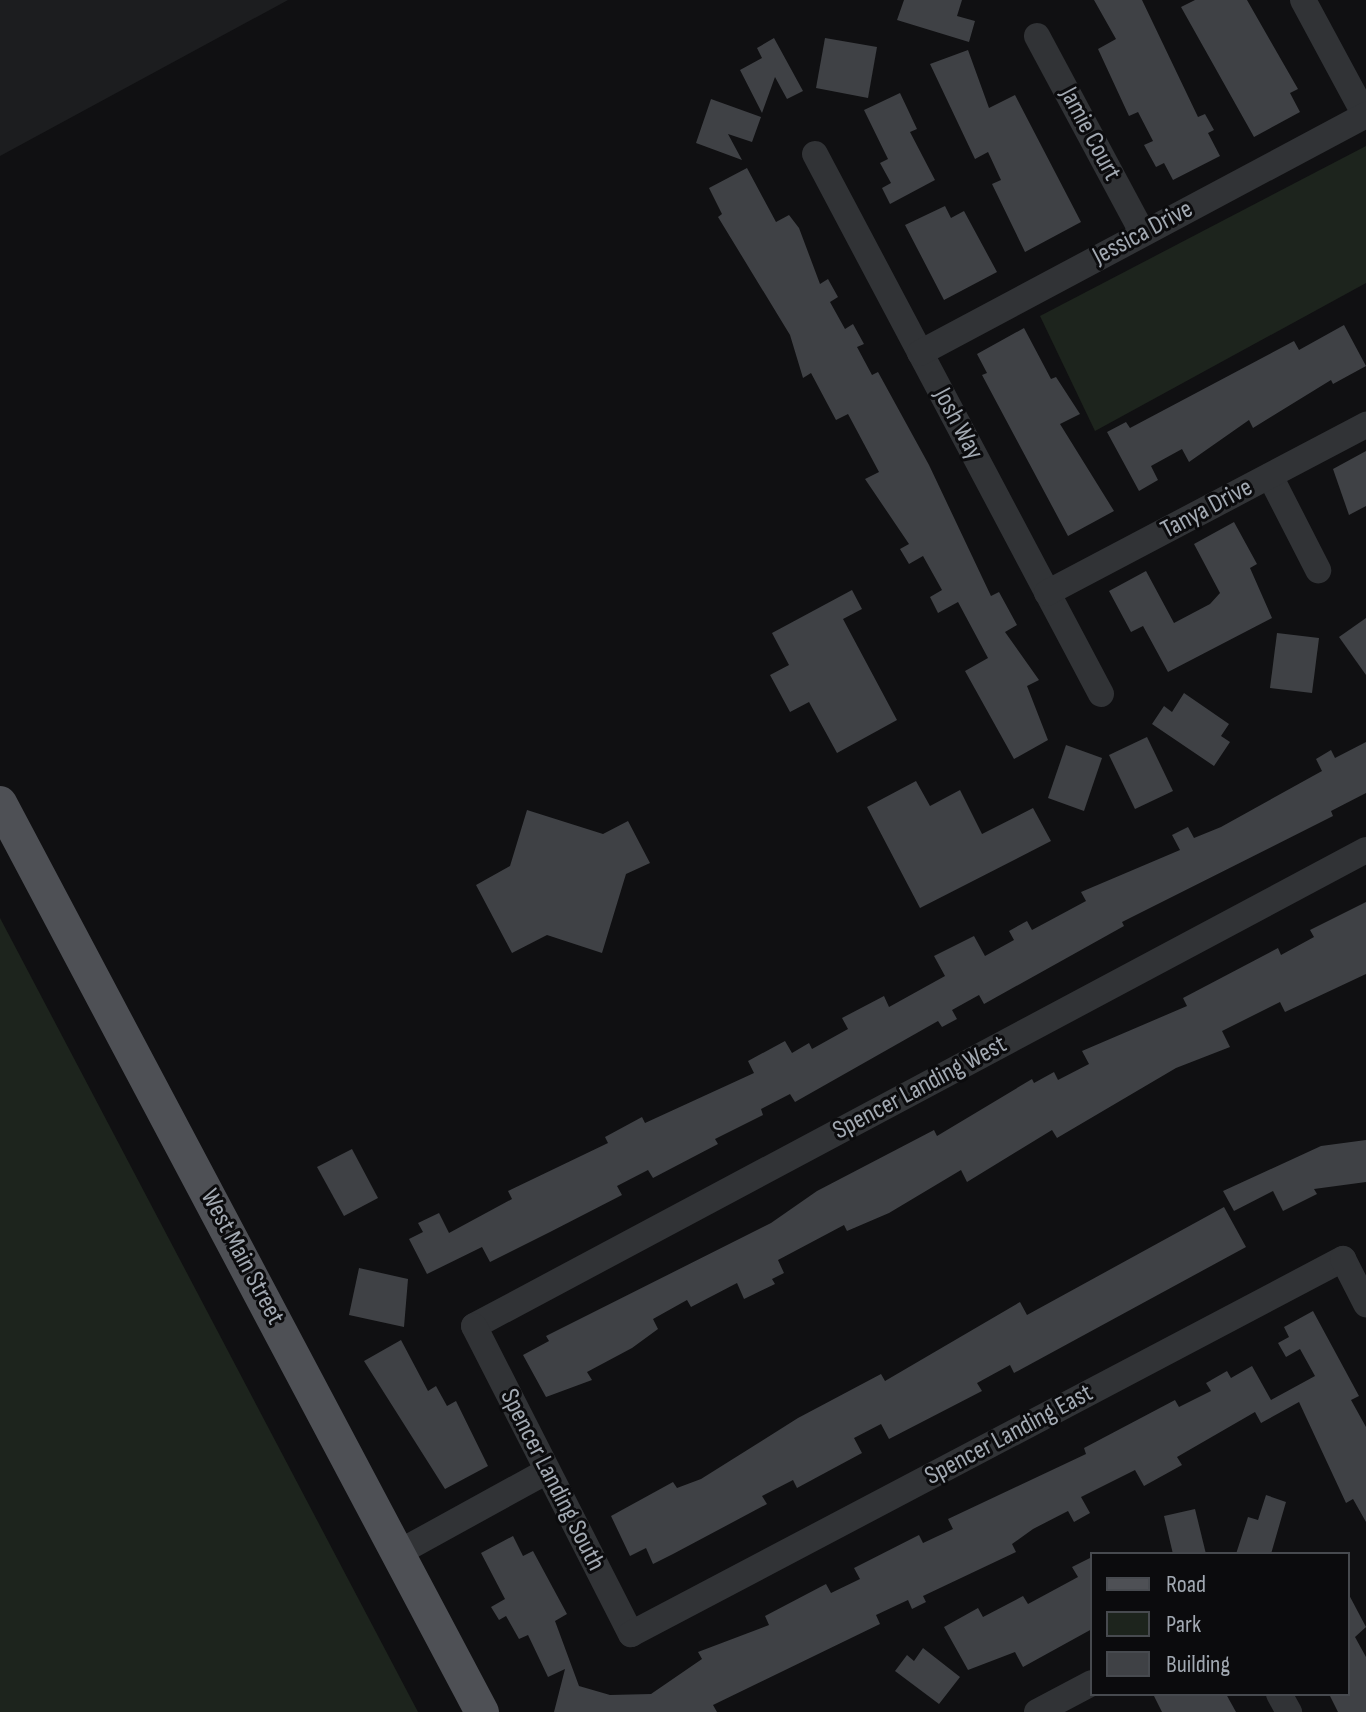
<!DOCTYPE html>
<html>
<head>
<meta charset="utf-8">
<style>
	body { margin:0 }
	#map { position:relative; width:1366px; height:1712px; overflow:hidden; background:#101012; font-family:"Sofia Sans Condensed",sans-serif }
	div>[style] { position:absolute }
	.built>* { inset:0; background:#1c1d1f }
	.green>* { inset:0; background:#1d241d }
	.building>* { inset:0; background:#3f4145 }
	.minor>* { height:26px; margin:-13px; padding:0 13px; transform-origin:13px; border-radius:13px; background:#313336 }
	.major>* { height:34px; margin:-17px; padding:0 17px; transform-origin:17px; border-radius:17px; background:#4e5055 }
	span { translate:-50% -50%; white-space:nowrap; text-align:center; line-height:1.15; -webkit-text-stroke:6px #0b0b0d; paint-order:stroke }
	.street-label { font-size:26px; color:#a2a9b2 }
	.legend { position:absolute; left:1090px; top:1552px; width:260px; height:144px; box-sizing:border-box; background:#0b0b0d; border:2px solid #474a4f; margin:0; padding:10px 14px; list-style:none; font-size:24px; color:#a2a9b2 }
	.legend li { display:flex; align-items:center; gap:16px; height:40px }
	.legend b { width:40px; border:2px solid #474a4f }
</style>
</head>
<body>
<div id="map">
	<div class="built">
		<div style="clip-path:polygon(0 0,288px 0,0 156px)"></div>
	</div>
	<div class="green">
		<div style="clip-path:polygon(1366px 146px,1366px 283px,1095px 431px,1040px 316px)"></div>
		<div style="clip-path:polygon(0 918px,418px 1712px,0 1712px)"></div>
	</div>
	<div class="building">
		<div style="clip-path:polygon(904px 0,962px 0,957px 16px,975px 21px,969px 42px,897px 20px)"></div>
		<div style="clip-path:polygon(1094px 0,1142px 0,1198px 117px,1205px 114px,1214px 130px,1208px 133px,1220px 156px,1173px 180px,1164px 163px,1156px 167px,1144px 145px,1153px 141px,1138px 112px,1129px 116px,1098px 49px,1116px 39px)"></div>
		<div style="clip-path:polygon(1195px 0,1247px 0,1298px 89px,1290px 93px,1300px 112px,1254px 137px,1181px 7px)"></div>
		<div style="clip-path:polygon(774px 38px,803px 91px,787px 99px,775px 77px,762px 113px,740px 70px,762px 58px,757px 48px)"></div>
		<div style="clip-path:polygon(825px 38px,877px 47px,868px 98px,816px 88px)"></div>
		<div style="clip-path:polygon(968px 50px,989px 108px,1015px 95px,1081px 222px,1025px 252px,992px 184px,1001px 180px,988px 152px,975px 159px,930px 64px)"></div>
		<div style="clip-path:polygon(900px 93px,917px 129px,910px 132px,935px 180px,890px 204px,882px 188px,891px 183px,880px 163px,888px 159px,864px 110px)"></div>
		<div style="clip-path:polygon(711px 99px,761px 117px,752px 142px,728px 134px,742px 160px,696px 143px)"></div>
		<div style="clip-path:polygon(747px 168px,776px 222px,789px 215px,799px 228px,820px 284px,828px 279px,838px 297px,830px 302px,845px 329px,853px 324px,864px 344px,857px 347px,872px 375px,878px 372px,929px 465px,991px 596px,999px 592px,1017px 625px,1005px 632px,1039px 680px,1027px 686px,1048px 740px,1014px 759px,965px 671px,988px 658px,958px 602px,938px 613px,930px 597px,942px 590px,923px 556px,909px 564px,900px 549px,909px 544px,865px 479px,879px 472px,848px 414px,836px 420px,811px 373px,803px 378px,790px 335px,718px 217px,722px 214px,709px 188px)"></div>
		<div style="clip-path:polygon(945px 206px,951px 218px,964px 211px,997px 272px,944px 300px,905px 225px)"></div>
		<div style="clip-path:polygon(1344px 325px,1366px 366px,1333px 384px,1331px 380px,1253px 428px,1249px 420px,1189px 462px,1182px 449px,1151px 466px,1158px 480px,1139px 491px,1107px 432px,1126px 422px,1130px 428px,1294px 341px,1299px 350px)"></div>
		<div style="clip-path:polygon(1024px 328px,1051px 379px,1056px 377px,1080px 414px,1060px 424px,1114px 511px,1068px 536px,982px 375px,987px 373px,977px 354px)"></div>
		<div style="clip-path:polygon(1366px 451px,1366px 506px,1349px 515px,1333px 469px)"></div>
		<div style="clip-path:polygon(1234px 522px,1257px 564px,1250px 568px,1272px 618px,1168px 672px,1143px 626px,1131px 632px,1109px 591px,1146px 571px,1174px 623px,1210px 604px,1220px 593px,1194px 544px)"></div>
		<div style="clip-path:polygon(852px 590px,862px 609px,843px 619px,897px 720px,837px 753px,809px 702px,790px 712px,770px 675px,789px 665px,772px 633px)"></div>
		<div style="clip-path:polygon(1366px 618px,1366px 675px,1339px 637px)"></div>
		<div style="clip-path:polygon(1277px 633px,1319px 638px,1312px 693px,1270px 688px)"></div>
		<div style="clip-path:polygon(1184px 693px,1229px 724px,1221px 736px,1230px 742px,1214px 766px,1152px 724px,1164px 706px,1172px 712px)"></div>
		<div style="clip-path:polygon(1147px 737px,1173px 791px,1135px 809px,1109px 755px)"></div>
		<div style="clip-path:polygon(1366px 742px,1366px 793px,1331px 811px,1333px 816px,1122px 922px,1124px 926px,984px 1004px,979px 995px,952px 1010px,957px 1019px,942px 1027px,938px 1021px,795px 1102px,790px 1094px,761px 1109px,763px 1115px,715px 1139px,718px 1144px,653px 1178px,648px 1170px,617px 1186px,622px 1195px,550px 1232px,490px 1262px,482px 1247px,427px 1274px,409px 1239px,423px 1232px,418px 1223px,439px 1213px,449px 1233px,512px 1199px,508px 1191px,608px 1143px,605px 1137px,642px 1117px,645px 1123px,754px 1073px,748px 1061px,785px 1041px,792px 1053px,809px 1043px,812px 1049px,848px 1029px,842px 1018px,884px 996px,889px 1007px,945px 976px,934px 956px,974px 936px,985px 956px,1014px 940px,1009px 931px,1027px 921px,1032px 930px,1086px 901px,1081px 892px,1180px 850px,1172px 835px,1188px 827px,1194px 838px,1221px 827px,1322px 771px,1316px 759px,1331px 750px,1335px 758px)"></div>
		<div style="clip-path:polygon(1066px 745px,1102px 758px,1084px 811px,1048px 798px)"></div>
		<div style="clip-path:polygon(916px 781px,930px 806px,960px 790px,982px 834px,1033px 808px,1051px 841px,920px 908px,867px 807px)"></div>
		<div style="clip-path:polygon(527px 810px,603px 834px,628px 821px,650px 863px,626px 874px,602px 953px,547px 935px,512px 953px,476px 885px,510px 866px)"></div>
		<div style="clip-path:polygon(1366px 902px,1366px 974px,1285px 1012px,1280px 1002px,1222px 1031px,1230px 1047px,1176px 1068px,1057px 1138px,1052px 1130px,967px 1182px,961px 1170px,889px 1213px,847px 1231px,844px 1225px,778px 1260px,784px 1273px,772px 1279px,775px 1284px,744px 1299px,737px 1283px,691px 1307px,687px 1300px,653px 1319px,658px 1329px,632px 1348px,587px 1372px,592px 1380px,546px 1397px,523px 1355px,549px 1341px,546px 1336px,771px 1223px,817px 1191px,934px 1130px,937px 1136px,1032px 1079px,1034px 1083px,1054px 1072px,1058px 1080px,1089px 1064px,1082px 1051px,1187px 1006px,1183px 998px,1278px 948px,1281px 955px,1314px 937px,1310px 930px)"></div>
		<div style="clip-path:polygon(1366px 1140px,1366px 1182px,1314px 1189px,1317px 1194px,1283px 1211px,1273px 1191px,1234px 1211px,1223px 1191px,1321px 1146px)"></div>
		<div style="clip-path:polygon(352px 1149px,378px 1198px,344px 1216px,317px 1167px)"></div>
		<div style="clip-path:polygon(1224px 1207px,1246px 1247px,1014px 1373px,1010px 1365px,977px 1383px,982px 1391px,889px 1439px,881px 1424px,854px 1438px,862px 1453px,797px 1488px,793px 1480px,762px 1496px,767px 1504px,673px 1554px,653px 1564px,646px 1548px,630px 1556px,611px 1516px,673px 1482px,677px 1488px,701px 1479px,798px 1418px,881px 1374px,885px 1381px,1020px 1302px,1027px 1315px)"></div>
		<div style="clip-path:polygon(359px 1268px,408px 1279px,404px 1327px,349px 1315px)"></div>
		<div style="clip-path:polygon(1313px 1311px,1359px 1396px,1351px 1400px,1366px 1427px,1366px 1522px,1353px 1499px,1346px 1503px,1299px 1402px,1261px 1423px,1255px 1412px,1177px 1457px,1182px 1465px,1144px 1486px,1135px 1470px,1081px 1497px,1090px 1513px,1074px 1522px,1068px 1511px,1033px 1529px,1012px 1544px,1016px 1552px,923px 1596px,926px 1602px,912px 1609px,908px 1600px,876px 1615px,880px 1624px,713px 1705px,717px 1712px,554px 1712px,565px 1669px,548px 1677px,528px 1635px,519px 1639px,506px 1616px,499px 1620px,491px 1607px,505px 1599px,481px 1553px,513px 1536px,523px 1556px,533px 1551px,567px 1614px,555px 1621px,579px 1686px,610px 1695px,651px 1694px,702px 1659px,698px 1652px,769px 1625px,765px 1616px,826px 1584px,831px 1593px,860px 1579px,854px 1568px,919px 1535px,923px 1543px,953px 1529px,948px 1519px,1086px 1454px,1084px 1448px,1175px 1400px,1179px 1407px,1211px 1391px,1206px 1383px,1227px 1371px,1231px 1378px,1252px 1366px,1271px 1400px,1315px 1376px,1300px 1349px,1286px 1357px,1278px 1343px,1289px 1337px,1284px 1327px)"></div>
		<div style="clip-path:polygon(401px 1340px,428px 1391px,436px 1386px,447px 1406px,456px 1401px,488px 1466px,445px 1489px,364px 1361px)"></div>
		<div style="clip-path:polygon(1266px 1495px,1286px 1502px,1271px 1554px,1236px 1554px,1248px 1517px,1258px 1520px)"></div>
		<div style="clip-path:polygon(1195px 1509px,1206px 1554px,1173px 1554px,1164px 1516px)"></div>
		<div style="clip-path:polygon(1092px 1557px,1092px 1629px,1023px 1667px,1015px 1652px,968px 1670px,944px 1627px,978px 1608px,983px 1617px,1023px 1596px,1028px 1604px,1078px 1577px,1072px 1567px)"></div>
		<div style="clip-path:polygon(1348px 1593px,1366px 1627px,1355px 1637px,1366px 1657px,1366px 1712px,1338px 1712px,1329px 1694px,1348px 1694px)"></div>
		<div style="clip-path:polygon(923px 1648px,960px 1677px,939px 1704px,895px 1671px,907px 1655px,914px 1661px)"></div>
		<div style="clip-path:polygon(1153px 1694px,1226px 1694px,1236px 1712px,1162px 1712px)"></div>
	</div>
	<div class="minor">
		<div style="left:1303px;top:0;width:131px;rotate:61.7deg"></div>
		<div style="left:1037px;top:36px;width:222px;rotate:61.8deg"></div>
		<div style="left:815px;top:154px;width:611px;rotate:62.09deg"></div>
		<div style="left:920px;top:353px;width:506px;rotate:-28.09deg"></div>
		<div style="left:1270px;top:476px;width:106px;rotate:62.9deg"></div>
		<div style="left:1047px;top:593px;width:361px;rotate:-27.8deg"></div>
		<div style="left:1366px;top:850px;width:1011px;rotate:151.91deg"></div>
		<div style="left:474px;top:1326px;width:346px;rotate:63deg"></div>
		<div style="left:631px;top:1634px;width:805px;rotate:-27.78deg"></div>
		<div style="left:1343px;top:1259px;width:51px;rotate:62.9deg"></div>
		<div style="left:398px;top:1553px;width:170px;rotate:-28.8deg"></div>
		<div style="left:1279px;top:1694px;width:21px;rotate:61deg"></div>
		<div style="left:1037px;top:1712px;width:62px;rotate:-27.8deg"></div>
	</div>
	<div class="major">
		<div style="left:0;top:803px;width:1029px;rotate:62.07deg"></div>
	</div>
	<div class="street-label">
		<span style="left:1090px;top:134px;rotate:62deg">Jamie Court</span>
		<span style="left:1143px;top:233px;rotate:-28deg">Jessica Drive</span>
		<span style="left:958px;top:424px;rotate:62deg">Josh Way</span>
		<span style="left:1207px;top:509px;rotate:-28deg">Tanya Drive</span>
		<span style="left:920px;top:1088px;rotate:-28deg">Spencer Landing West</span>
		<span style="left:242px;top:1257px;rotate:62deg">West Main Street</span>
		<span style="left:1009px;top:1435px;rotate:-28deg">Spencer Landing East</span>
		<span style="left:552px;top:1480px;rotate:63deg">Spencer Landing South</span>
	</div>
	<ul class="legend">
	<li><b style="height:10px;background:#4e5055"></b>Road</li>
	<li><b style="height:22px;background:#1d241d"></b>Park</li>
	<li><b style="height:22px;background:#3f4145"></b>Building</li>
	</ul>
</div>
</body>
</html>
